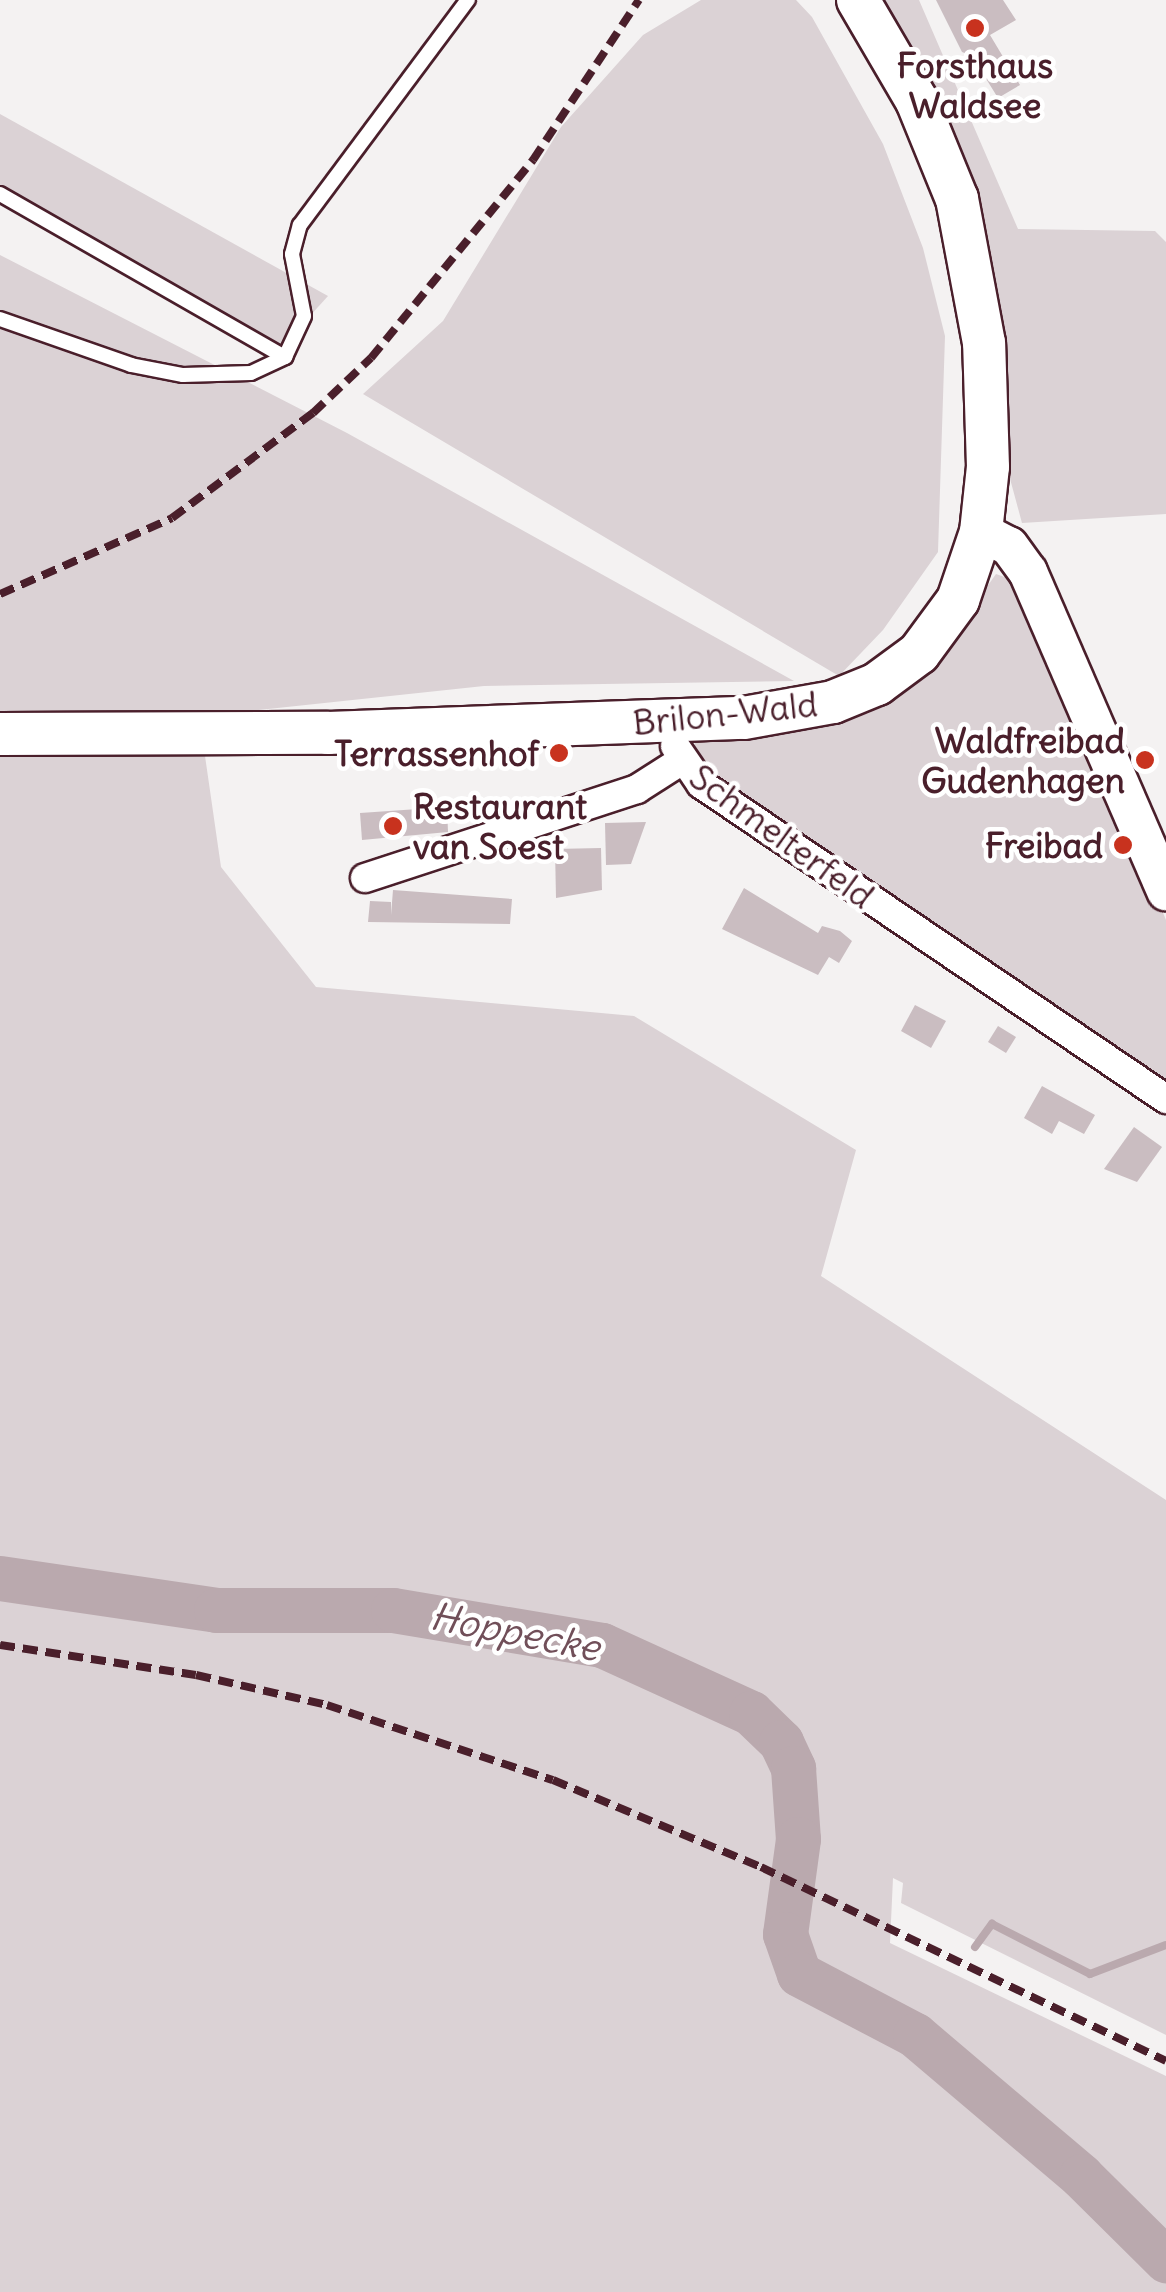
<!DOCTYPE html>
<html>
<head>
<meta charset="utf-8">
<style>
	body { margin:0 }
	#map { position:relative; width:1166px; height:2292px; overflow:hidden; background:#f4f2f2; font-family:Delius,sans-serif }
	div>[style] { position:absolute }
	.green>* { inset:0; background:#dbd2d5 }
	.stream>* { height:8px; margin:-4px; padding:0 4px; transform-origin:4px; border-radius:4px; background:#baa9ae }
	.river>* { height:45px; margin:-22.5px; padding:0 22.5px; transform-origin:22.5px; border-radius:22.5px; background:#baa9ae }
	.building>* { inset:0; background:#cabdc1 }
	.roads { filter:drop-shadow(2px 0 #4a1f2b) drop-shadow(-2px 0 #4a1f2b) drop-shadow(0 2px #4a1f2b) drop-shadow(0 -2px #4a1f2b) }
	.service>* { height:14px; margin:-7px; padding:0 7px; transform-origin:7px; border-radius:7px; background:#fff }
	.minor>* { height:28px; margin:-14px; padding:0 14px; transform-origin:14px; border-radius:14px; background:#fff }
	.secondary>* { height:38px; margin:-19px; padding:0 19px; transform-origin:19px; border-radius:19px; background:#fff }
	.primary>* { height:42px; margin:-21px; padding:0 21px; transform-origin:21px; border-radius:21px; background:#fff }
	.rail>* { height:8px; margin-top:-4px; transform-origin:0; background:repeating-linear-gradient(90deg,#4a1f2b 0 15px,transparent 0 23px) }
	.dots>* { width:28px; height:28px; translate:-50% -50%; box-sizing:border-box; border:5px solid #fff; border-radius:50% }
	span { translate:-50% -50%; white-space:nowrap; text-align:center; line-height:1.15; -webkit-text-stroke:9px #fff; paint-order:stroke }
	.poi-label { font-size:35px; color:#4a1f2b; font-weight:700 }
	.right { translate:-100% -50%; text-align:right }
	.left { translate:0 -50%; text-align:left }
	.street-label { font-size:35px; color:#4a1f2b }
	.water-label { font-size:38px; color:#714f59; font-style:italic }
</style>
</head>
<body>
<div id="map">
	<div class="green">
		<div style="clip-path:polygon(701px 0,796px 0,812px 17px,883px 144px,923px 248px,945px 336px,938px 552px,883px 630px,839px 676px,363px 394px,443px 321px,561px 127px,643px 35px)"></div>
		<div style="clip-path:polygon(867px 0,919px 0,1018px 229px,1155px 231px,1166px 242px,1166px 514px,1022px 523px,1006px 464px,1003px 325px,945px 118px)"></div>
		<div style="clip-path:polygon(0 114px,328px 296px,281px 348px,0 193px)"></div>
		<div style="clip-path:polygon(0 255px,347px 433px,794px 681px,484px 686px,202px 716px,0 717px)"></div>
		<div style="clip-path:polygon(996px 574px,1013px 580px,1056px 649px,1166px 920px,1166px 1084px,849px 884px,697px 761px,694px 738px,791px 732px,869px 713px,945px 646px)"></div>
		<div style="clip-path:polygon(0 747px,204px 749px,221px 867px,316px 987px,634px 1016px,856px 1150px,821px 1276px,1166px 1500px,1166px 2035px,901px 1903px,903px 1883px,893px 1878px,890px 1943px,1166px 2076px,1166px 2292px,0 2292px)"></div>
	</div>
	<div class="stream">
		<div style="left:975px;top:1947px;width:29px;rotate:-54deg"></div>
		<div style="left:992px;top:1924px;width:110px;rotate:27deg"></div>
		<div style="left:1090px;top:1974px;width:81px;rotate:-20.9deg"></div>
	</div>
	<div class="river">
		<div style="left:0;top:1578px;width:218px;rotate:8.4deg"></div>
		<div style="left:216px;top:1610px;width:177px"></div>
		<div style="left:393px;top:1610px;width:212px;rotate:9.5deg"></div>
		<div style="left:602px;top:1645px;width:164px;rotate:24.5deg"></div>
		<div style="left:751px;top:1713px;width:42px;rotate:44deg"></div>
		<div style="left:781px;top:1742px;width:29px;rotate:65deg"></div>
		<div style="left:793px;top:1768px;width:71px;rotate:86deg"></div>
		<div style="left:798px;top:1839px;width:96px;rotate:97.8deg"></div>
		<div style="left:785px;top:1934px;width:42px;rotate:70.7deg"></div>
		<div style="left:799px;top:1974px;width:131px;rotate:27.7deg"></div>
		<div style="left:915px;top:2035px;width:218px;rotate:40.3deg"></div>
		<div style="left:1081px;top:2176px;width:120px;rotate:44.7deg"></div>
	</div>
	<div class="building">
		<div style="clip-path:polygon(936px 0,1003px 0,1016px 20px,990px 35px,1020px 85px,998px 98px,972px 56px,962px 52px)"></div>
		<div style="clip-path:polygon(447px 807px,448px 832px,362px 840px,360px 813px)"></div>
		<div style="clip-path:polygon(646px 822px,631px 864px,606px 865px,605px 823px)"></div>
		<div style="clip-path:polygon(601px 848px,602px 890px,556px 898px,555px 849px)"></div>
		<div style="clip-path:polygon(744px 888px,818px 933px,822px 926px,840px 931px,852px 941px,839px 963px,829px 957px,818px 975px,722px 929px)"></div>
		<div style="clip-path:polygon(393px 890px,512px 899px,510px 924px,368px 922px,370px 901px,391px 902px,391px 915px)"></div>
		<div style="clip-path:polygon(915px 1005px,946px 1021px,931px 1048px,901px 1031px)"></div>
		<div style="clip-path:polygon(998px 1026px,1016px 1037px,1006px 1053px,988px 1042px)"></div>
		<div style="clip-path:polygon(1042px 1086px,1095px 1115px,1084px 1134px,1059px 1121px,1052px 1134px,1024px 1118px)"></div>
		<div style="clip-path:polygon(1134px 1127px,1162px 1147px,1137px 1182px,1104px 1169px)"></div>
	</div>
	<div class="roads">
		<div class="service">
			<div style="left:0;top:194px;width:328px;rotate:29.8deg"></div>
			<div style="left:0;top:319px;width:139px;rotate:19.3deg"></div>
			<div style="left:131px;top:365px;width:53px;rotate:10.9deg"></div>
			<div style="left:183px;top:375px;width:68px;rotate:-1.7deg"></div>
			<div style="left:251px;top:373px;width:38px;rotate:-25deg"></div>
			<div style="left:285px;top:357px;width:45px;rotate:-65.1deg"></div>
			<div style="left:304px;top:316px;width:63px;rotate:-101deg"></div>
			<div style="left:292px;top:254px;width:30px;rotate:-75deg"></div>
			<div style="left:300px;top:225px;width:281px;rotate:-53.3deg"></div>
		</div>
		<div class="minor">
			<div style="left:675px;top:746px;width:46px;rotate:55.6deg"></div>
			<div style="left:701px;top:784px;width:562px;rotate:34.11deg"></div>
			<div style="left:365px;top:878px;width:286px;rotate:-18.1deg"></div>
			<div style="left:637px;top:789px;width:52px;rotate:-32.5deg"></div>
		</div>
		<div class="secondary">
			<div style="left:981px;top:532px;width:31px;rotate:27deg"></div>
			<div style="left:1009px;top:546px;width:32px;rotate:54deg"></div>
			<div style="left:1028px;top:572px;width:348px;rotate:66.6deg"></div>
		</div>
		<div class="primary">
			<div style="left:0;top:734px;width:328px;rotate:-0.2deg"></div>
			<div style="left:328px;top:733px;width:416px;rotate:-2.1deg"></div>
			<div style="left:744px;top:718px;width:90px;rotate:-10.2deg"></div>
			<div style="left:833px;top:702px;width:48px;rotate:-22.2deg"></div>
			<div style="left:877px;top:684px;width:52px;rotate:-36.4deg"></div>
			<div style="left:919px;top:653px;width:66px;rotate:-53.7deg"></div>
			<div style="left:958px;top:600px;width:72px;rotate:-71.3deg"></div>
			<div style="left:981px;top:532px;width:65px;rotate:-83.9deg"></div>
			<div style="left:988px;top:467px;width:124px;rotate:-91.8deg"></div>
			<div style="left:984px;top:343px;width:147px;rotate:-100.6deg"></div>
			<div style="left:957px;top:199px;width:106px;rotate:-112.2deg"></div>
			<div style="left:917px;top:101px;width:117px;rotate:-120.3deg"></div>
		</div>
	</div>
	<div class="rail">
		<div style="left:0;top:594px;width:188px;rotate:-23.8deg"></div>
		<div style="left:172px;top:518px;width:176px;rotate:-36.7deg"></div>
		<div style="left:313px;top:413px;width:80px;rotate:-43.5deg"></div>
		<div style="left:371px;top:358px;width:256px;rotate:-50.7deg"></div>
		<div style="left:533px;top:160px;width:192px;rotate:-56.5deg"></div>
		<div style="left:0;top:1645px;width:198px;rotate:8.7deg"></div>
		<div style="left:196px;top:1675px;width:134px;rotate:12.9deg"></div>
		<div style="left:327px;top:1705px;width:238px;rotate:18.4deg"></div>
		<div style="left:553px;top:1780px;width:225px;rotate:22.7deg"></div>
		<div style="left:761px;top:1867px;width:449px;rotate:25.6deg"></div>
	</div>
	<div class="dots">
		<div style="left:975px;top:28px;background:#c8321e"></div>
		<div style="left:559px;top:753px;background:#c8321e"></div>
		<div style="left:1145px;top:760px;background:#c8321e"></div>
		<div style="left:393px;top:826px;background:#c8321e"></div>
		<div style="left:1123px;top:845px;background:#c8321e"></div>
	</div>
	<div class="poi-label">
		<span style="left:975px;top:85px">Forsthaus<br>Waldsee</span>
		<span class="right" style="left:1125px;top:760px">Waldfreibad<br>Gudenhagen</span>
		<span class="right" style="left:539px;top:753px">Terrassenhof</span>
		<span class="left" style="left:413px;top:826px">Restaurant<br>van Soest</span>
		<span class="right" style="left:1103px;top:845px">Freibad</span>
	</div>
	<div class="street-label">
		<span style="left:725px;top:713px;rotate:-6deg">Brilon-Wald</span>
		<span style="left:782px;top:836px;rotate:36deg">Schmelterfeld</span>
	</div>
	<div class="water-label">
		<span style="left:515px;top:1632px;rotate:11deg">Hoppecke</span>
	</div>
</div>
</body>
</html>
